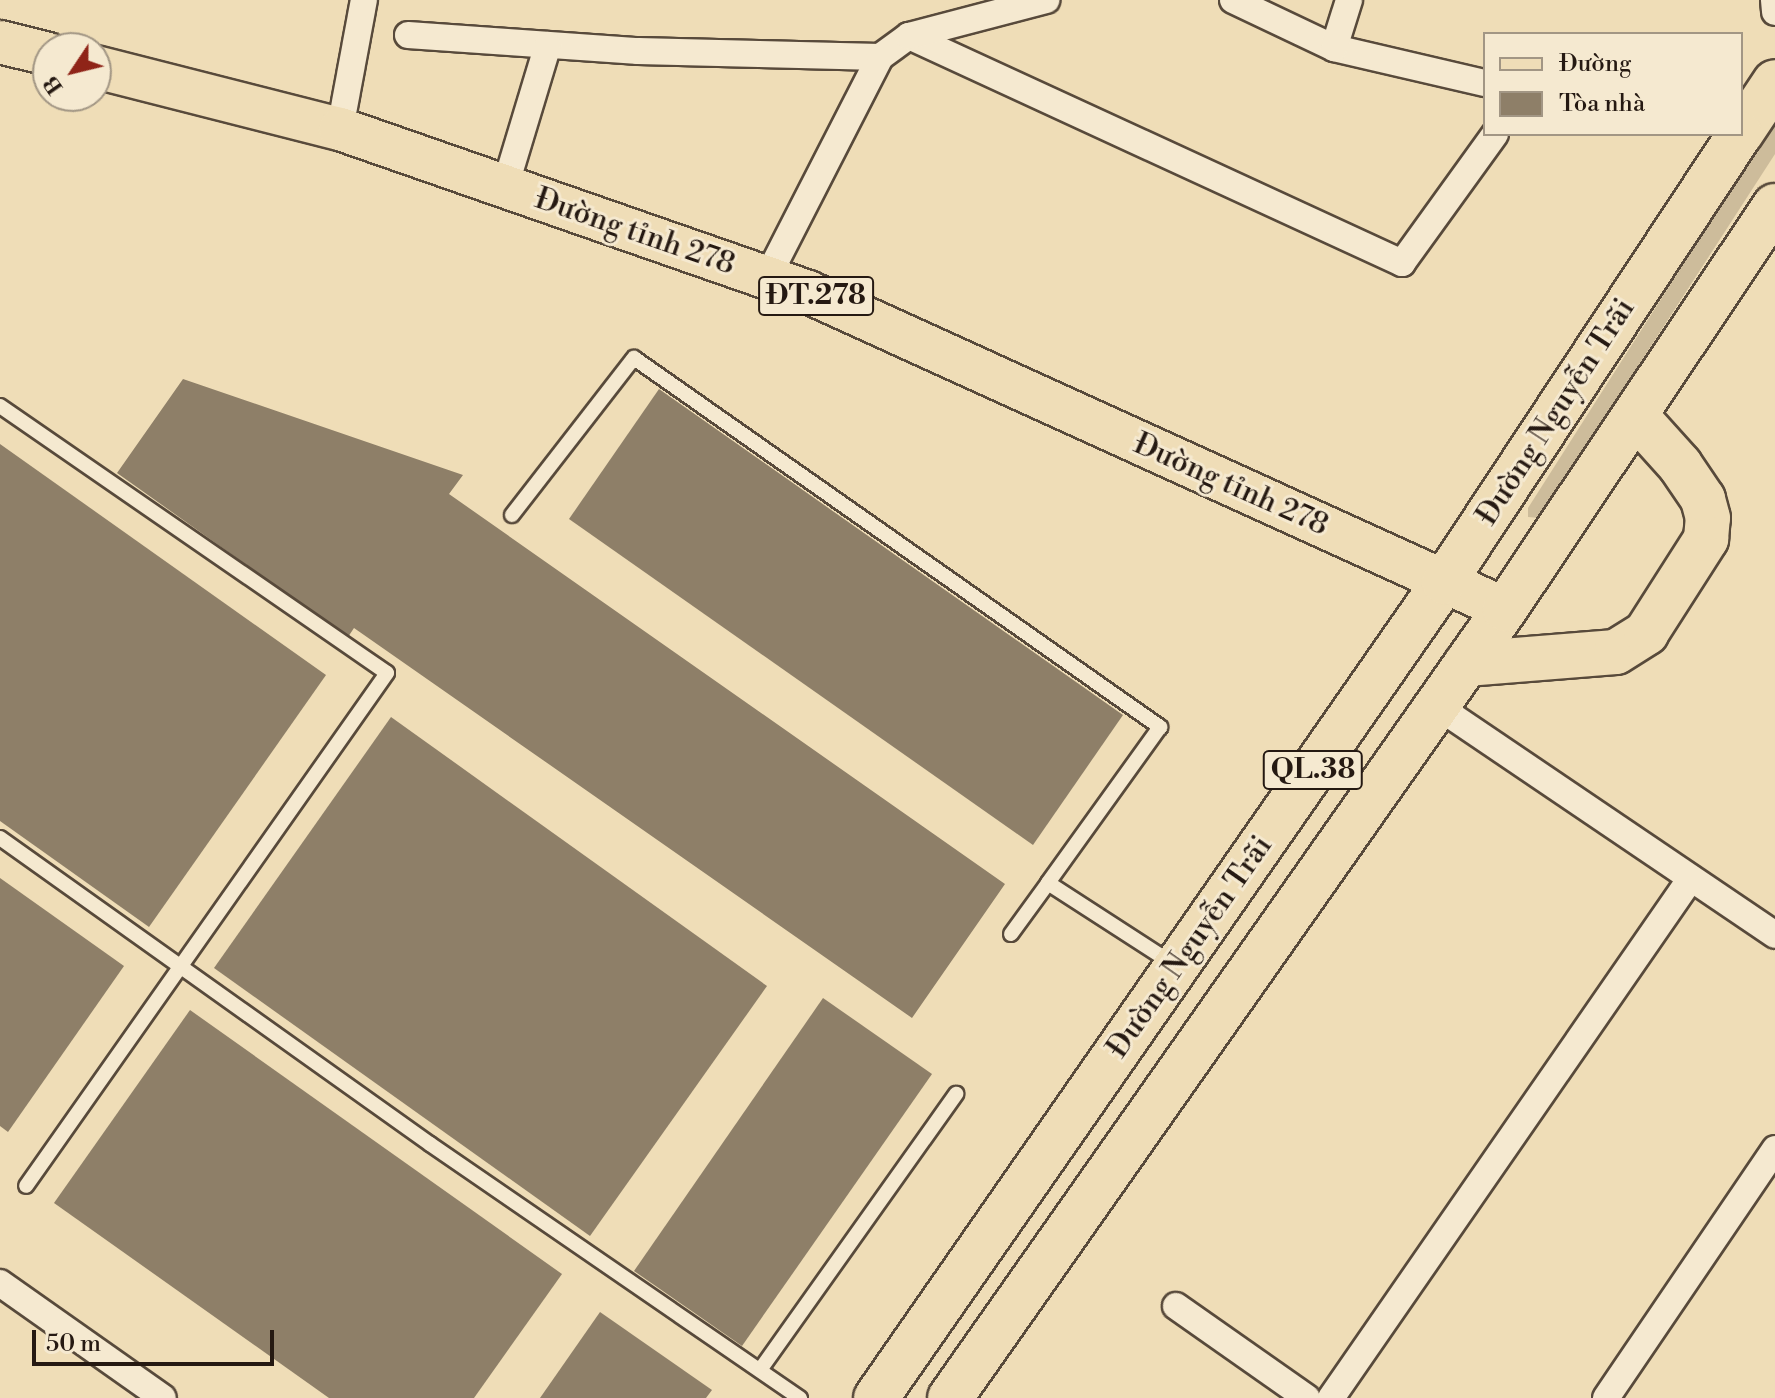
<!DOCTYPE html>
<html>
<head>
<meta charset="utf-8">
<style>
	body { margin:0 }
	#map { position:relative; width:1775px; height:1398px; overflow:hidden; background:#efddb7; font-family:"Libre Bodoni",serif }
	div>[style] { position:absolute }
	.green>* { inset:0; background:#cdbc9b }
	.building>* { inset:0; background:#8e7f68 }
	.roads { filter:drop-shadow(2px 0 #584a3b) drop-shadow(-2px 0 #584a3b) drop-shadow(0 2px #584a3b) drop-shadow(0 -2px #584a3b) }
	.service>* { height:14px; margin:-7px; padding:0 7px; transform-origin:7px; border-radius:7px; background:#f5e9d0 }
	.minor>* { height:26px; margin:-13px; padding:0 13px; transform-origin:13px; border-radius:13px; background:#f5e9d0 }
	.primary>* { height:42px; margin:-21px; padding:0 21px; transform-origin:21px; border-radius:21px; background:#efddb7 }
	.trunk>* { height:44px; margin:-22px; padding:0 22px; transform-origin:22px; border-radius:22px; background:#efddb7 }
	span { translate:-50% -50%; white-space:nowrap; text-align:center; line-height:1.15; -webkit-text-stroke:6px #f5e9d0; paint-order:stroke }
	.shield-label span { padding:2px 6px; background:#f5e9d0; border:2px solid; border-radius:6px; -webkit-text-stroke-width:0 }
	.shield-label { font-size:28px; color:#251912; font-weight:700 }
	.street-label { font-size:30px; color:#251912 }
	.legend { position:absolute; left:1483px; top:32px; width:260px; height:104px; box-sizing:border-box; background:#f5e9d0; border:2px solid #a29684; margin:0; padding:10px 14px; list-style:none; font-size:24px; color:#251912 }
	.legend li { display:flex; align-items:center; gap:16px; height:40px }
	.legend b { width:40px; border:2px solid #a29684 }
	.north { position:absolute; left:32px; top:32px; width:80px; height:80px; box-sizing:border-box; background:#f5e9d0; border:2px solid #a29684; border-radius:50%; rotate:235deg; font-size:22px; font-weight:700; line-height:32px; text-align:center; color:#251912 }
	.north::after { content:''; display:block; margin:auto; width:28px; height:36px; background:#8f2418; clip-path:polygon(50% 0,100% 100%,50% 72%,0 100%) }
	.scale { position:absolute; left:32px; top:1330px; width:242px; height:36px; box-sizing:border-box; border:4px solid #251912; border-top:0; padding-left:10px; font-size:24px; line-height:28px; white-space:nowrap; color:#251912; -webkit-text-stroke:6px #f5e9d0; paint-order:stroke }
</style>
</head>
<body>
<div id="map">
	<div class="green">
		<div style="clip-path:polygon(1775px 120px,1775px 154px,1540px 518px,1528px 517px,1528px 508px)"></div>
	</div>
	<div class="building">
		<div style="clip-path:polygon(183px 379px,463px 475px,449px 494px,1005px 884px,912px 1018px,354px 628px,348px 637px,117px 473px)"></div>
		<div style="clip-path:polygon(659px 389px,1123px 715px,1033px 845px,569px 519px)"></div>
		<div style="clip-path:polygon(0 444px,326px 675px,149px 927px,0 821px)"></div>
		<div style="clip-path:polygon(391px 717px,767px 986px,590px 1236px,214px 968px)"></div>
		<div style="clip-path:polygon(0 878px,124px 966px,8px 1132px,0 1126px)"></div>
		<div style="clip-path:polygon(823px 998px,932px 1074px,742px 1346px,634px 1271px)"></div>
		<div style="clip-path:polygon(190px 1010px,562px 1274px,474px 1398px,329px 1398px,54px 1203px)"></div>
		<div style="clip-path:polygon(600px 1312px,712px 1390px,706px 1398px,540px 1398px)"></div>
	</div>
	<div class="roads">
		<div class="service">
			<div style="left:0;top:406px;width:470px;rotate:34.6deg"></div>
			<div style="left:387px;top:673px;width:627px;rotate:125.13deg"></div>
			<div style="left:512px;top:515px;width:199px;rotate:-52.2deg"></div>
			<div style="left:634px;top:358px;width:643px;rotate:35.05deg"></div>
			<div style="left:1160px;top:727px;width:192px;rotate:125.7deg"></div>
			<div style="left:1048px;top:883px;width:149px;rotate:32.9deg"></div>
			<div style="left:0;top:838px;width:528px;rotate:35.44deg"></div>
			<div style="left:430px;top:1144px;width:449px;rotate:34.5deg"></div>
			<div style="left:1011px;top:934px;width:63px;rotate:-54deg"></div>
			<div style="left:760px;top:1370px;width:339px;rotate:-54.6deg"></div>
		</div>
		<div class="minor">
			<div style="left:1233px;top:0;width:112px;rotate:25.4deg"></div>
			<div style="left:1334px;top:48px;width:155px;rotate:13.1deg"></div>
			<div style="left:1774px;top:0;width:12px;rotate:85deg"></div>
			<div style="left:408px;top:35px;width:231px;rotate:4deg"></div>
			<div style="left:638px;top:51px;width:242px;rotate:1.4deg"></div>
			<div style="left:909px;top:36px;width:543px;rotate:24.72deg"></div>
			<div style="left:1402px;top:263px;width:159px;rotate:-54.2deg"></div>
			<div style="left:1334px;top:48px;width:50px;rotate:-72.6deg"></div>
			<div style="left:340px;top:129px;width:131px;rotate:-79.5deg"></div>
			<div style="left:505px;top:187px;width:148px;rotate:-73.2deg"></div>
			<div style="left:767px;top:278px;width:248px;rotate:-62.9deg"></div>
			<div style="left:880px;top:57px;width:36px;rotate:-36deg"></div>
			<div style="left:909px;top:36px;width:142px;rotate:-14.7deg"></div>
			<div style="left:1437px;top:706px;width:408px;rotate:34.1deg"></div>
			<div style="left:0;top:1283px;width:199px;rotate:35.2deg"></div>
			<div style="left:1176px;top:1306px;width:160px;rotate:35.1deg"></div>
			<div style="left:1331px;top:1398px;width:632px;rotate:-55.3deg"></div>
			<div style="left:1606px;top:1398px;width:301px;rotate:-55.8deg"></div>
		</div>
		<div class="primary">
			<div style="left:0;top:42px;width:49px;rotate:14deg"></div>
			<div style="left:96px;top:67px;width:252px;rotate:14.3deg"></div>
			<div style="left:340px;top:129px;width:496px;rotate:19.2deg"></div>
			<div style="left:808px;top:292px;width:766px;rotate:24.46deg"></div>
		</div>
		<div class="trunk">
			<div style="left:1741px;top:133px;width:61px;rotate:-56.3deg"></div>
			<div style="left:1466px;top:664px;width:150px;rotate:-4.6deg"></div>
			<div style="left:1616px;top:652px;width:36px;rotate:-32deg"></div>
			<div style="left:1646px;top:633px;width:112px;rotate:-57.4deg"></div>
			<div style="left:1706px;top:539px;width:21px;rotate:-85deg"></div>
			<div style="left:1708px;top:518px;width:20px;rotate:-105deg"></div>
			<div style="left:1703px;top:499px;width:41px;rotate:-124.1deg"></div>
			<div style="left:1680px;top:465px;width:67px;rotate:-132deg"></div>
			<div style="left:876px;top:1398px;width:994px;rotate:-55.16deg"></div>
			<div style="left:1444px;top:582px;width:537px;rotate:-56.55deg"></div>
			<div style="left:950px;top:1398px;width:965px;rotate:-54.88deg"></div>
			<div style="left:1505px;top:609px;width:485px;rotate:-56.2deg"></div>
		</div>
	</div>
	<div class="shield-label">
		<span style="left:816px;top:296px">ĐT.278</span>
		<span style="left:1313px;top:770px">QL.38</span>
	</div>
	<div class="street-label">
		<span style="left:635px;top:232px;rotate:19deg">Đường tỉnh 278</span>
		<span style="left:1556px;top:412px;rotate:-57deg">Đường Nguyễn Trãi</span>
		<span style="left:1231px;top:485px;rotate:24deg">Đường tỉnh 278</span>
		<span style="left:1190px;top:947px;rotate:-55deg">Đường Nguyễn Trãi</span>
	</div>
	<ul class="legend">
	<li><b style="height:10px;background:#efddb7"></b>Đường</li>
	<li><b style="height:22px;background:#8e7f68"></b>Tòa nhà</li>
	</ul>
	<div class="north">B</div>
	<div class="scale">50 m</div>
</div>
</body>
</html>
